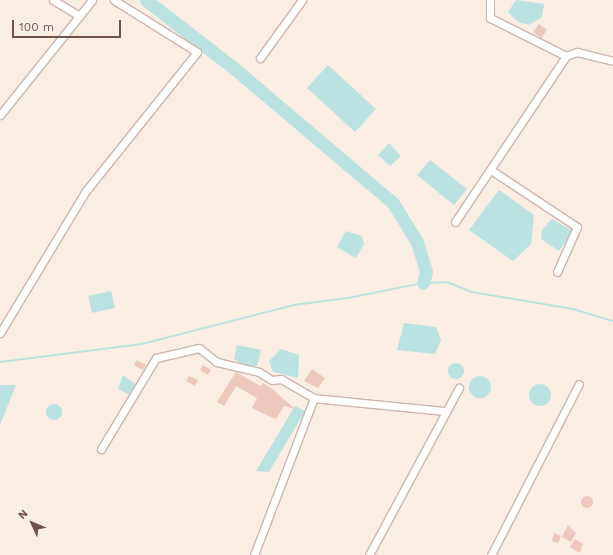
<!DOCTYPE html>
<html>
<head>
<meta charset="utf-8">
<style>
	body { margin:0 }
	#map { position:relative; width:613px; height:555px; overflow:hidden; background:#faede4; font-family:"Work Sans",sans-serif }
	div>[style] { position:absolute }
	.water>* { inset:0; background:#bae2e0 }
	.round { border-radius:50% }
	.stream>* { height:2px; margin:-1px; padding:0 1px; transform-origin:1px; border-radius:1px; background:#bae2e0 }
	.river>* { height:13px; margin:-6.5px; padding:0 6.5px; transform-origin:6.5px; border-radius:6.5px; background:#bae2e0 }
	.building>* { inset:0; background:#eec7bd }
	.roads { filter:drop-shadow(1px 0 #cdb5ae) drop-shadow(-1px 0 #cdb5ae) drop-shadow(0 1px #cdb5ae) drop-shadow(0 -1px #cdb5ae) }
	.street>* { height:7px; margin:-3.5px; padding:0 3.5px; transform-origin:3.5px; border-radius:3.5px; background:#fff }
	span { translate:-50% -50%; white-space:nowrap; text-align:center; line-height:1.15; -webkit-text-stroke:3.5px #fef2ea; paint-order:stroke }
	.north { position:absolute; left:12px; top:503px; width:40px; height:40px; -webkit-text-stroke:3px #fef2ea; paint-order:stroke; rotate:314deg; font-size:11px; font-weight:700; line-height:16px; text-align:center; color:#71514b }
	.north::after { content:''; display:block; margin:auto; width:14px; height:18px; background:#71514b; clip-path:polygon(50% 0,100% 100%,50% 72%,0 100%) }
	.scale { position:absolute; left:12px; top:20px; width:109px; height:18px; box-sizing:border-box; border:2px solid #71514b; border-top:0; padding-left:5px; font-size:12px; line-height:14px; white-space:nowrap; color:#71514b; -webkit-text-stroke:3px #fef2ea; paint-order:stroke }
</style>
</head>
<body>
<div id="map">
	<div class="water">
		<div style="clip-path:polygon(516px 0,544px 4px,542px 17px,529px 25px,518px 22px,508px 12px)"></div>
		<div style="clip-path:polygon(328px 65px,376px 109px,355px 132px,307px 88px)"></div>
		<div style="clip-path:polygon(389px 143px,401px 156px,390px 166px,378px 155px)"></div>
		<div style="clip-path:polygon(430px 160px,467px 189px,454px 205px,417px 175px)"></div>
		<div style="clip-path:polygon(499px 190px,534px 215px,531px 244px,513px 261px,469px 230px)"></div>
		<div style="clip-path:polygon(552px 219px,573px 231px,559px 251px,541px 239px,542px 230px)"></div>
		<div style="clip-path:polygon(346px 231px,362px 236px,364px 244px,356px 258px,337px 247px)"></div>
		<div style="clip-path:polygon(111px 291px,115px 308px,92px 313px,88px 296px)"></div>
		<div style="clip-path:polygon(404px 323px,436px 327px,441px 340px,435px 354px,397px 350px)"></div>
		<div style="clip-path:polygon(237px 345px,261px 350px,257px 366px,245px 366px,234px 359px)"></div>
		<div style="clip-path:polygon(281px 349px,299px 355px,298px 378px,273px 372px,269px 361px)"></div>
		<div class="round" style="left:448px;top:363px;width:16px;height:16px"></div>
		<div style="clip-path:polygon(123px 375px,135px 384px,130px 395px,118px 389px)"></div>
		<div class="round" style="left:469px;top:376px;width:22px;height:22px"></div>
		<div class="round" style="left:529px;top:384px;width:22px;height:22px"></div>
		<div style="clip-path:polygon(0 385px,16px 385px,0 425px)"></div>
		<div class="round" style="left:46px;top:404px;width:16px;height:16px"></div>
		<div style="clip-path:polygon(295px 406px,305px 411px,269px 472px,256px 471px)"></div>
	</div>
	<div class="stream">
		<div style="left:0;top:362px;width:143px;rotate:-7.2deg"></div>
		<div style="left:142px;top:344px;width:157px;rotate:-14.4deg"></div>
		<div style="left:294px;top:305px;width:54px;rotate:-7.4deg"></div>
		<div style="left:348px;top:298px;width:76px;rotate:-11.3deg"></div>
		<div style="left:423px;top:283px;width:24px;rotate:-2deg"></div>
		<div style="left:447px;top:282px;width:27px;rotate:22deg"></div>
		<div style="left:472px;top:292px;width:102px;rotate:9.6deg"></div>
		<div style="left:573px;top:309px;width:42px;rotate:16.7deg"></div>
	</div>
	<div class="river">
		<div style="left:146px;top:0;width:113px;rotate:37.8deg"></div>
		<div style="left:235px;top:69px;width:207px;rotate:40.3deg"></div>
		<div style="left:393px;top:203px;width:46px;rotate:58.4deg"></div>
		<div style="left:417px;top:242px;width:31px;rotate:73deg"></div>
		<div style="left:426px;top:272px;width:11px;rotate:105deg"></div>
	</div>
	<div class="building">
		<div style="clip-path:polygon(539px 24px,547px 30px,541px 38px,533px 32px)"></div>
		<div style="clip-path:polygon(137px 360px,146px 365px,143px 370px,134px 365px)"></div>
		<div style="clip-path:polygon(203px 365px,211px 370px,208px 375px,200px 370px)"></div>
		<div style="clip-path:polygon(312px 369px,325px 378px,318px 388px,304px 381px)"></div>
		<div style="clip-path:polygon(236px 372px,260px 386px,263px 383px,271px 388px,295px 409px,284px 406px,276px 419px,271px 417px,252px 408px,257px 398px,236px 386px,224px 406px,217px 402px)"></div>
		<div style="clip-path:polygon(189px 376px,198px 380px,195px 386px,186px 381px)"></div>
		<div class="round" style="left:581px;top:496px;width:12px;height:12px"></div>
		<div style="clip-path:polygon(568px 525px,576px 533px,571px 542px,562px 537px)"></div>
		<div style="clip-path:polygon(554px 533px,561px 536px,558px 543px,552px 541px)"></div>
		<div style="clip-path:polygon(575px 539px,583px 544px,580px 553px,570px 547px)"></div>
	</div>
	<div class="roads">
		<div class="street">
			<div style="left:53px;top:0;width:31px;rotate:31deg"></div>
			<div style="left:566px;top:56px;width:12px;rotate:-20deg"></div>
			<div style="left:577px;top:52px;width:37px;rotate:14deg"></div>
			<div style="left:260px;top:58px;width:72px;rotate:-54.1deg"></div>
			<div style="left:0;top:115px;width:147px;rotate:-51.3deg"></div>
			<div style="left:491px;top:170px;width:103px;rotate:33.5deg"></div>
			<div style="left:577px;top:227px;width:49px;rotate:114deg"></div>
			<div style="left:455px;top:222px;width:200px;rotate:-56.2deg"></div>
			<div style="left:566px;top:56px;width:85px;rotate:-153.4deg"></div>
			<div style="left:490px;top:18px;width:18px;rotate:-90deg"></div>
			<div style="left:0;top:333px;width:165px;rotate:-58.9deg"></div>
			<div style="left:85px;top:192px;width:179px;rotate:-51.3deg"></div>
			<div style="left:197px;top:52px;width:98px;rotate:-147.9deg"></div>
			<div style="left:101px;top:449px;width:106px;rotate:-58.9deg"></div>
			<div style="left:156px;top:358px;width:44px;rotate:-13.1deg"></div>
			<div style="left:199px;top:348px;width:23px;rotate:38deg"></div>
			<div style="left:217px;top:362px;width:43px;rotate:13.4deg"></div>
			<div style="left:259px;top:372px;width:15px;rotate:32deg"></div>
			<div style="left:272px;top:380px;width:9px;rotate:-6deg"></div>
			<div style="left:281px;top:379px;width:38px;rotate:30deg"></div>
			<div style="left:314px;top:398px;width:132px;rotate:5.7deg"></div>
			<div style="left:254px;top:555px;width:168px;rotate:-69.1deg"></div>
			<div style="left:369px;top:555px;width:190px;rotate:-61.7deg"></div>
			<div style="left:491px;top:555px;width:192px;rotate:-62.8deg"></div>
		</div>
	</div>
	<div class="north">N</div>
	<div class="scale">100 m</div>
</div>
</body>
</html>
